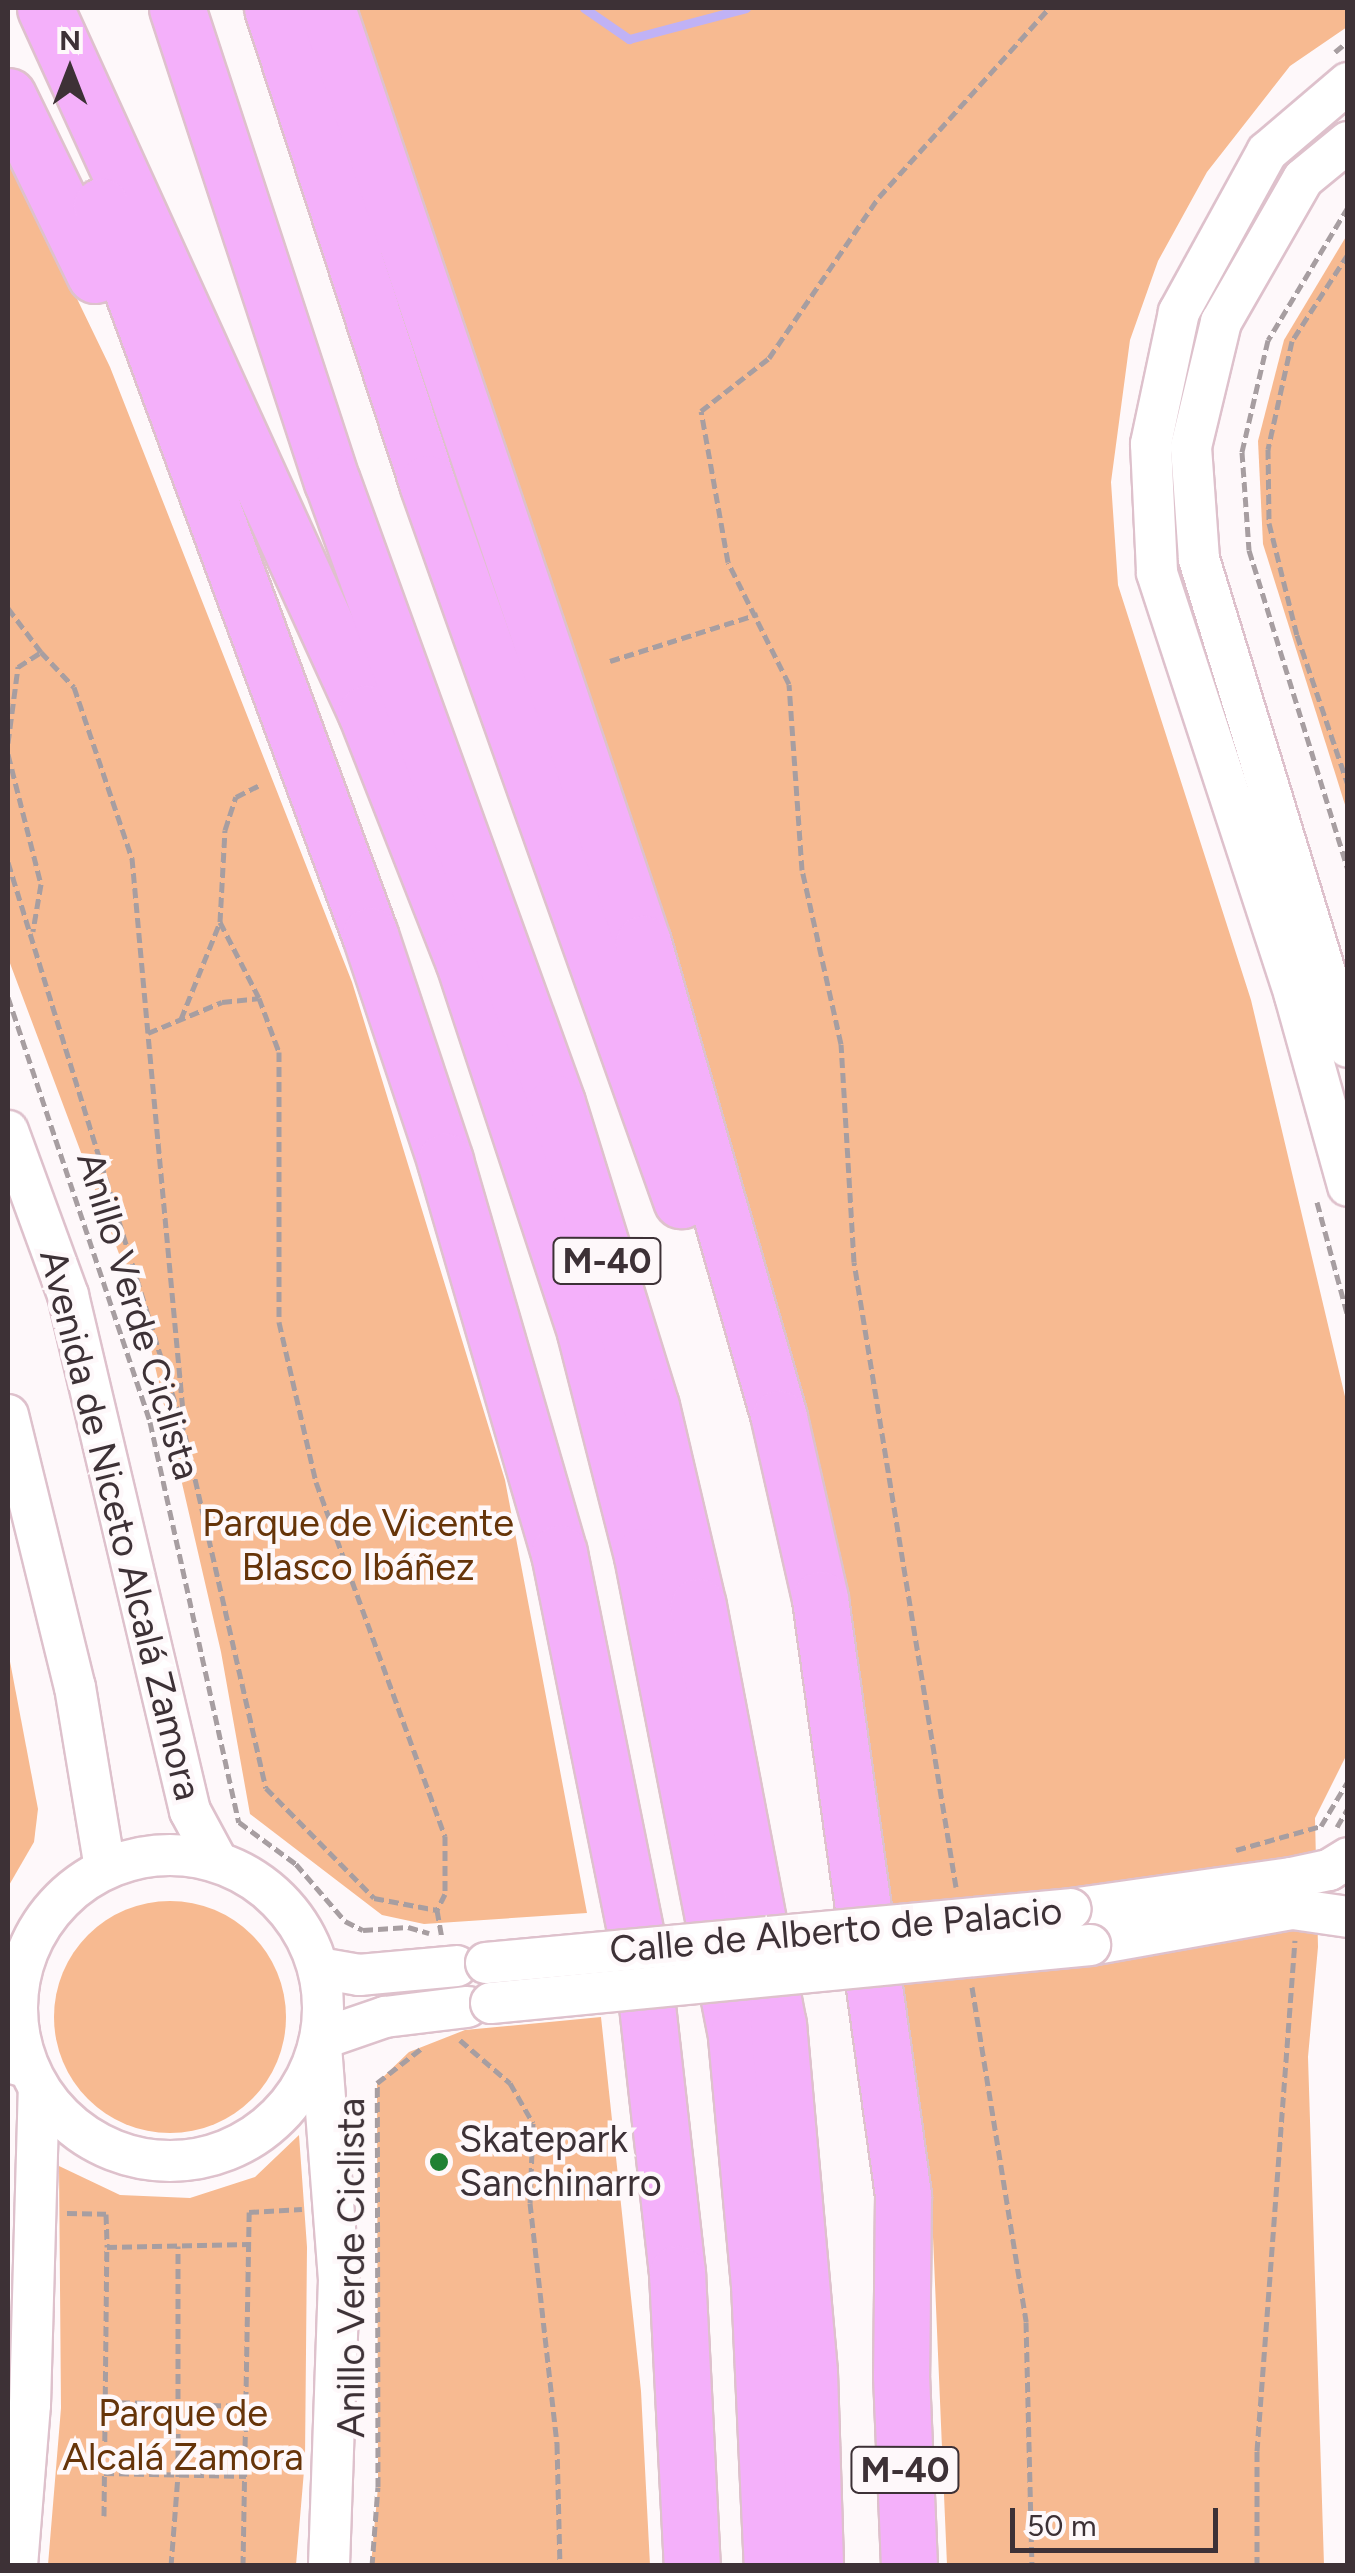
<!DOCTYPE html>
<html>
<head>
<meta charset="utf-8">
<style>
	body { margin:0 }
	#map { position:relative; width:1355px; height:2573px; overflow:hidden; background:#fef8fa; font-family:Figtree,sans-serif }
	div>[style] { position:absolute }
	.green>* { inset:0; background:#f7ba91 }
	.round { border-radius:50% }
	.stream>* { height:9px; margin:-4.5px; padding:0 4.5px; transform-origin:4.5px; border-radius:4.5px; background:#c0b2f5 }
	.path>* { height:5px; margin-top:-2.5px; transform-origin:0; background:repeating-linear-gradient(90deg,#a79ea1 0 10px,transparent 0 15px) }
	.roads { filter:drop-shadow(2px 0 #dec1cc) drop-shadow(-2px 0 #dec1cc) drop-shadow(0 2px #dec1cc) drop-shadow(0 -2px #dec1cc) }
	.minor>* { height:32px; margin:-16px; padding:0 16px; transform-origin:16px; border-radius:16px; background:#fff }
	.tertiary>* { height:40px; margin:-20px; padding:0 20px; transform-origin:20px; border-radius:20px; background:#fff }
	.tertiary>.ring { margin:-20px; padding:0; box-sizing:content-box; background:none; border:40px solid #fff; border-radius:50% }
	.motorway>* { height:55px; margin:-27.5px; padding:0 27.5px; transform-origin:27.5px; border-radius:27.5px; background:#f4b0fa }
	.bridges { filter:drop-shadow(2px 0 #dec1cc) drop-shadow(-2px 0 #dec1cc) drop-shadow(0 2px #dec1cc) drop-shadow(0 -2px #dec1cc) }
	.tertiary-bridge>* { height:40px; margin:-20px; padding:0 20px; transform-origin:20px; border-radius:20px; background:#fff }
	.dots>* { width:28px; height:28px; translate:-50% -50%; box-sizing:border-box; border:5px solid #fef8fa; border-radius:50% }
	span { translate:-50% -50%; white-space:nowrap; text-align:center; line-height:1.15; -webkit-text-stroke:9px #fef8fa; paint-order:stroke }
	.shield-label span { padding:2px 8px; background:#fef8fa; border:2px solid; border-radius:8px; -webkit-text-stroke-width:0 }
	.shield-label { font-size:35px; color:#3d3136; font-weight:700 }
	.street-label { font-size:38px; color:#3d3136 }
	.park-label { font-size:38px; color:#663409 }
	.poi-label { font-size:38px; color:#3d3136 }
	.left { translate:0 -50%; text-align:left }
	.frame { position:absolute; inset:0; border:10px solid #3d3136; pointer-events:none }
	.north { position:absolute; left:20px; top:20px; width:100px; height:100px; -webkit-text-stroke:8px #fef8fa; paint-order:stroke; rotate:0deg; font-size:28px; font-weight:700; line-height:40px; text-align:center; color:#3d3136 }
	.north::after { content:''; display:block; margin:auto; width:35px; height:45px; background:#3d3136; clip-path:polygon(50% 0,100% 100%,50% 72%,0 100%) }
	.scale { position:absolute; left:1010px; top:2508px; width:208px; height:45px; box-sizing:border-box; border:5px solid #3d3136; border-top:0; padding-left:12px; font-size:30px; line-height:35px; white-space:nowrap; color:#3d3136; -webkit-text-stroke:8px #fef8fa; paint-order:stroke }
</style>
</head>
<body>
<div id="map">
	<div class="green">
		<div style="clip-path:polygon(339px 8px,1347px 8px,1347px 27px,1290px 66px,1207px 172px,1158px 261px,1130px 340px,1111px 482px,1118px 585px,1251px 1000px,1347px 1405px,1347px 1754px,1315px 1818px,1318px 1947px,1308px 2057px,1324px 2565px,947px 2565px,933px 2237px,860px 1722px)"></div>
		<div style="clip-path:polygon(8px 156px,110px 367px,352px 982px,505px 1480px,587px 1913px,424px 1924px,382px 1915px,250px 1814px,221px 1652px,145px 1323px,8px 958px)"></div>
		<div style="clip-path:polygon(1347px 235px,1347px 811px,1263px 544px,1258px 441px,1284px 340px)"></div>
		<div style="clip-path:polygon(8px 1651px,38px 1809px,34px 1842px,8px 1887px)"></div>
		<div class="round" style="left:54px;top:1901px;width:232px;height:232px"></div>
		<div style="clip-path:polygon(601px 2017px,641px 2391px,650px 2565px,371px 2565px,378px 2487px,377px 2083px,409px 2052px,465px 2030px)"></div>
		<div style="clip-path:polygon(299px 2135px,307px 2247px,305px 2459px,296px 2565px,48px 2565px,61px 2408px,59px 2166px,120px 2195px,190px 2198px,255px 2177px)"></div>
	</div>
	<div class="stream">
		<div style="left:584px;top:8px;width:55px;rotate:34.6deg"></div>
		<div style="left:629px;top:39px;width:121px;rotate:-14.8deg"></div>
	</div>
	<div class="path">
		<div style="left:1335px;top:52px;width:17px;rotate:-40deg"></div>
		<div style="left:1348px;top:207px;width:155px;rotate:121deg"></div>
		<div style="left:1268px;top:340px;width:115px;rotate:103.1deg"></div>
		<div style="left:1242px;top:452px;width:98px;rotate:85.9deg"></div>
		<div style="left:1249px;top:550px;width:335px;rotate:72.8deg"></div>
		<div style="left:1348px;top:254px;width:103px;rotate:122.8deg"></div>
		<div style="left:1292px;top:341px;width:111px;rotate:102.5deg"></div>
		<div style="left:1268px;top:449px;width:74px;rotate:89.2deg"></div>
		<div style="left:1269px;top:523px;width:115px;rotate:76deg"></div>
		<div style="left:1297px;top:635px;width:158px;rotate:71.2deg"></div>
		<div style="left:8px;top:608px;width:55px;rotate:53.1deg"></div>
		<div style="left:610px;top:661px;width:155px;rotate:-17.6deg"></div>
		<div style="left:8px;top:743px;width:77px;rotate:-82.5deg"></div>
		<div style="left:18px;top:667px;width:27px;rotate:-33deg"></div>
		<div style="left:41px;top:652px;width:48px;rotate:46.7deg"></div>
		<div style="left:74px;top:687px;width:181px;rotate:71.3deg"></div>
		<div style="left:132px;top:858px;width:176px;rotate:84.8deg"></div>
		<div style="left:8px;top:754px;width:134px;rotate:75.8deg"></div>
		<div style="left:41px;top:884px;width:48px;rotate:99.7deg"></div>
		<div style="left:8px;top:862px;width:600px;rotate:72.83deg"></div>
		<div style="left:185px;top:1435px;width:362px;rotate:77.1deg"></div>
		<div style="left:266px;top:1788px;width:154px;rotate:45.5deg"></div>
		<div style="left:374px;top:1898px;width:64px;rotate:10.8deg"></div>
		<div style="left:437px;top:1910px;width:27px;rotate:80deg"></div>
		<div style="left:220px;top:922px;width:85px;rotate:62.8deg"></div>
		<div style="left:8px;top:997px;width:448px;rotate:71.5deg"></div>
		<div style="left:150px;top:1422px;width:410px;rotate:77.5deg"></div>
		<div style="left:239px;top:1822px;width:71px;rotate:36.4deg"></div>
		<div style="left:296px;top:1864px;width:75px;rotate:49.3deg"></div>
		<div style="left:345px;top:1921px;width:20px;rotate:27deg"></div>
		<div style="left:363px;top:1930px;width:45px;rotate:-3.8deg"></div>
		<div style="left:408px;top:1927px;width:22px;rotate:16deg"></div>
		<div style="left:181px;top:1019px;width:105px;rotate:-68.1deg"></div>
		<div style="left:220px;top:922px;width:92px;rotate:-86.9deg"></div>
		<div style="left:225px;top:830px;width:35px;rotate:-72deg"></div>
		<div style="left:236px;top:797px;width:25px;rotate:-27deg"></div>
		<div style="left:1317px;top:1202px;width:119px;rotate:74.9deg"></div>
		<div style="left:184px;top:1422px;width:391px;rotate:-95.3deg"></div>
		<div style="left:148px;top:1033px;width:80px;rotate:-22.7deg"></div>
		<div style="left:222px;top:1002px;width:37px;rotate:-6deg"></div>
		<div style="left:259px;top:998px;width:58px;rotate:69.7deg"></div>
		<div style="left:279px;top:1052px;width:270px;rotate:90deg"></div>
		<div style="left:279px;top:1322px;width:164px;rotate:77deg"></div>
		<div style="left:316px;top:1482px;width:377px;rotate:70deg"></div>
		<div style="left:445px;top:1836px;width:58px;rotate:90deg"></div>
		<div style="left:445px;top:1894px;width:18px;rotate:117deg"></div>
		<div style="left:1337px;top:1827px;width:22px;rotate:-60deg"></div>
		<div style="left:1236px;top:1850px;width:88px;rotate:-15.8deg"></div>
		<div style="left:1321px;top:1826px;width:52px;rotate:-59deg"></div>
		<div style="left:956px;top:1887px;width:633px;rotate:-99.27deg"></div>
		<div style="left:854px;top:1262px;width:218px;rotate:-93.4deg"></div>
		<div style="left:841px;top:1044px;width:178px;rotate:-102.6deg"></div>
		<div style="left:802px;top:870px;width:186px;rotate:-94deg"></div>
		<div style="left:789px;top:684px;width:136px;rotate:-116.6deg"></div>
		<div style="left:728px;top:562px;width:153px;rotate:-100.1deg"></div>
		<div style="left:701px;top:411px;width:86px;rotate:-37.9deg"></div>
		<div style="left:769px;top:358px;width:195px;rotate:-55.7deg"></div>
		<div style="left:879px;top:197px;width:254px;rotate:-48deg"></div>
		<div style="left:972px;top:1987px;width:339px;rotate:80.8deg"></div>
		<div style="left:1026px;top:2322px;width:244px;rotate:88.6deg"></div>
		<div style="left:460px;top:2040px;width:66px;rotate:40.7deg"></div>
		<div style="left:510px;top:2083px;width:46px;rotate:60.1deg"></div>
		<div style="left:533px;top:2123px;width:80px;rotate:92.1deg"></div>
		<div style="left:530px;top:2203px;width:243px;rotate:83.6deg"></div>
		<div style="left:557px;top:2444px;width:122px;rotate:88.6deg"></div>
		<div style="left:67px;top:2213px;width:39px;rotate:1deg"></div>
		<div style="left:106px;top:2214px;width:33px;rotate:88deg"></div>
		<div style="left:105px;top:2402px;width:46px;rotate:1.2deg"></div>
		<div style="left:211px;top:2405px;width:36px;rotate:2deg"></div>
		<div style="left:104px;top:2473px;width:142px;rotate:1.2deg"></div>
		<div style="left:104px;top:2516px;width:269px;rotate:-89.4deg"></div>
		<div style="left:107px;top:2247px;width:142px;rotate:-1.2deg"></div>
		<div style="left:171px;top:2566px;width:92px;rotate:-85.6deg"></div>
		<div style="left:178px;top:2474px;width:228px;rotate:-90deg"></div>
		<div style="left:243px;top:2566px;width:354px;rotate:-89deg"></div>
		<div style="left:249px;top:2212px;width:53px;rotate:-3.2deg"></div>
		<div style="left:372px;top:2566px;width:79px;rotate:-85.7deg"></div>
		<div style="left:378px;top:2487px;width:404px;rotate:-90.1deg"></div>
		<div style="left:377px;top:2083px;width:57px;rotate:-37.9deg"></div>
		<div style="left:1257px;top:2566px;width:115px;rotate:-90deg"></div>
		<div style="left:1257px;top:2451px;width:512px;rotate:-85.75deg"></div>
	</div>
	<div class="roads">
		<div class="minor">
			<div style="left:8px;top:1989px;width:13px;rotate:-42deg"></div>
			<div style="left:8px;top:2066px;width:22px;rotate:16deg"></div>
		</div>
		<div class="tertiary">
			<div style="left:1348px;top:83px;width:106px;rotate:139.6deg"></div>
			<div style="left:1267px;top:152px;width:183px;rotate:118.8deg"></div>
			<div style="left:1179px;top:312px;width:135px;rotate:102deg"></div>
			<div style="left:1151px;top:444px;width:129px;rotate:87.3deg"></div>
			<div style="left:1157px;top:573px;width:445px;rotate:71.9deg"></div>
			<div style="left:1295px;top:996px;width:197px;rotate:74.4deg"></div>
			<div style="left:1348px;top:142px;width:58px;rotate:140.6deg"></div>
			<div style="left:1303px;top:179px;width:165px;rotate:119.8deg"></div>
			<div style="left:1221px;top:322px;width:129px;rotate:103.5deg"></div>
			<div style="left:1191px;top:447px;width:112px;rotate:85.9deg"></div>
			<div style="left:1199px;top:559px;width:510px;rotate:73.02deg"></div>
			<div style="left:8px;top:1131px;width:175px;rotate:69.9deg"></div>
			<div style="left:68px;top:1295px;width:530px;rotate:76.7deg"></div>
			<div style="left:190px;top:1811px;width:57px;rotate:61.6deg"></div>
			<div style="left:8px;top:1415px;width:280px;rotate:76.2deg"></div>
			<div style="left:75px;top:1687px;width:183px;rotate:80.6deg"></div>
			<div class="ring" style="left:17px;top:1855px;width:266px;height:266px"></div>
			<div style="left:1071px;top:1909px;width:222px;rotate:-8deg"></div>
			<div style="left:1291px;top:1878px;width:39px;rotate:-12deg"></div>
			<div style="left:1329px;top:1870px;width:22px;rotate:-32deg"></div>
			<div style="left:1090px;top:1945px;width:206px;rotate:-10.1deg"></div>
			<div style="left:1293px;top:1909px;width:56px;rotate:8.3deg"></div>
			<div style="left:319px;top:1968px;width:41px;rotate:9.9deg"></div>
			<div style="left:359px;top:1975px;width:98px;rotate:-5.2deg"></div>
			<div style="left:321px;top:2039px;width:68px;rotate:-19deg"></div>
			<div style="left:385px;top:2017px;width:83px;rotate:-7deg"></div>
			<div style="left:321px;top:2046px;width:234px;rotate:85.6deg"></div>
			<div style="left:339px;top:2279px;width:287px;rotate:92deg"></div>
			<div style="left:17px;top:2566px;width:162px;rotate:-85.4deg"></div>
			<div style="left:30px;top:2405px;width:316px;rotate:-88.4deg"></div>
		</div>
		<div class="motorway">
			<div style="left:45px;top:8px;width:775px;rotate:65.52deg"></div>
			<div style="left:366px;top:713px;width:265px;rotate:68.6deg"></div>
			<div style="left:463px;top:960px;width:391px;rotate:71.8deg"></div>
			<div style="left:585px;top:1332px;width:231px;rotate:75.7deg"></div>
			<div style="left:642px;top:1556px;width:490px;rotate:78.9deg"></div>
			<div style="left:736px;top:2037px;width:248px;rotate:84.7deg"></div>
			<div style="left:759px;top:2284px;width:282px;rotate:87.4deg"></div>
			<div style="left:177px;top:8px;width:498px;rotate:71.9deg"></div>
			<div style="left:332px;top:481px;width:661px;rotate:70.11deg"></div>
			<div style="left:557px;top:1103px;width:317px;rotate:72.8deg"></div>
			<div style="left:651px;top:1406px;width:205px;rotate:76.8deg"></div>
			<div style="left:698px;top:1606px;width:426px;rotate:79.2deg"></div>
			<div style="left:778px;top:2024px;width:349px;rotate:84.9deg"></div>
			<div style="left:809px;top:2372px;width:194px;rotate:88.2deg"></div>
			<div style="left:272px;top:8px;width:500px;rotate:71.9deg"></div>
			<div style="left:427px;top:483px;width:761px;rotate:70.49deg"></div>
			<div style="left:327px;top:8px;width:987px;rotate:71.33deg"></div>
			<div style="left:643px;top:943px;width:494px;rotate:74deg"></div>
			<div style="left:779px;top:1418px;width:186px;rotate:77.2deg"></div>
			<div style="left:820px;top:1599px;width:602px;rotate:82.07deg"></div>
			<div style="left:903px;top:2195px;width:180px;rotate:90.6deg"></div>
			<div style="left:901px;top:2375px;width:191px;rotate:87.6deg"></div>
			<div style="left:8px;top:96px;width:199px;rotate:64.1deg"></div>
			<div style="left:101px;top:206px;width:777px;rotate:69.75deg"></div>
			<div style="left:370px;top:935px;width:238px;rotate:71.6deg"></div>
			<div style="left:445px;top:1161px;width:408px;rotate:73.8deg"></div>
			<div style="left:559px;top:1553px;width:425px;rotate:78.6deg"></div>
			<div style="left:643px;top:1970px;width:305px;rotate:83.6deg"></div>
			<div style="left:677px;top:2273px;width:293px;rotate:87.1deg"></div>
		</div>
	</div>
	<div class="bridges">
		<div class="tertiary-bridge">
			<div style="left:486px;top:1963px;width:587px;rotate:-5.27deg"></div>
			<div style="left:491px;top:2003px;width:602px;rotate:-5.53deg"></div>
		</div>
	</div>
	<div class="dots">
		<div style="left:439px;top:2162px;background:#208133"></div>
	</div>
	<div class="shield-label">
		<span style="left:607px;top:1261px">M-40</span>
		<span style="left:905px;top:2470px">M-40</span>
	</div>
	<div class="street-label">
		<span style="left:138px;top:1316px;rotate:73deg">Anillo Verde Ciclista</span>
		<span style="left:120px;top:1525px;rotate:76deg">Avenida de Niceto Alcalá Zamora</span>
		<span style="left:836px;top:1931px;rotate:-5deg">Calle de Alberto de Palacio</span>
		<span style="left:352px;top:2268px;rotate:-90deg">Anillo Verde Ciclista</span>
	</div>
	<div class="park-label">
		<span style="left:358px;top:1546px">Parque de Vicente<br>Blasco Ibáñez</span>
		<span style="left:183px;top:2436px">Parque de<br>Alcalá Zamora</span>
	</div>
	<div class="poi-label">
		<span class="left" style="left:459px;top:2162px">Skatepark<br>Sanchinarro</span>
	</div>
	<div class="frame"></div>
	<div class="north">N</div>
	<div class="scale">50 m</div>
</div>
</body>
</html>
